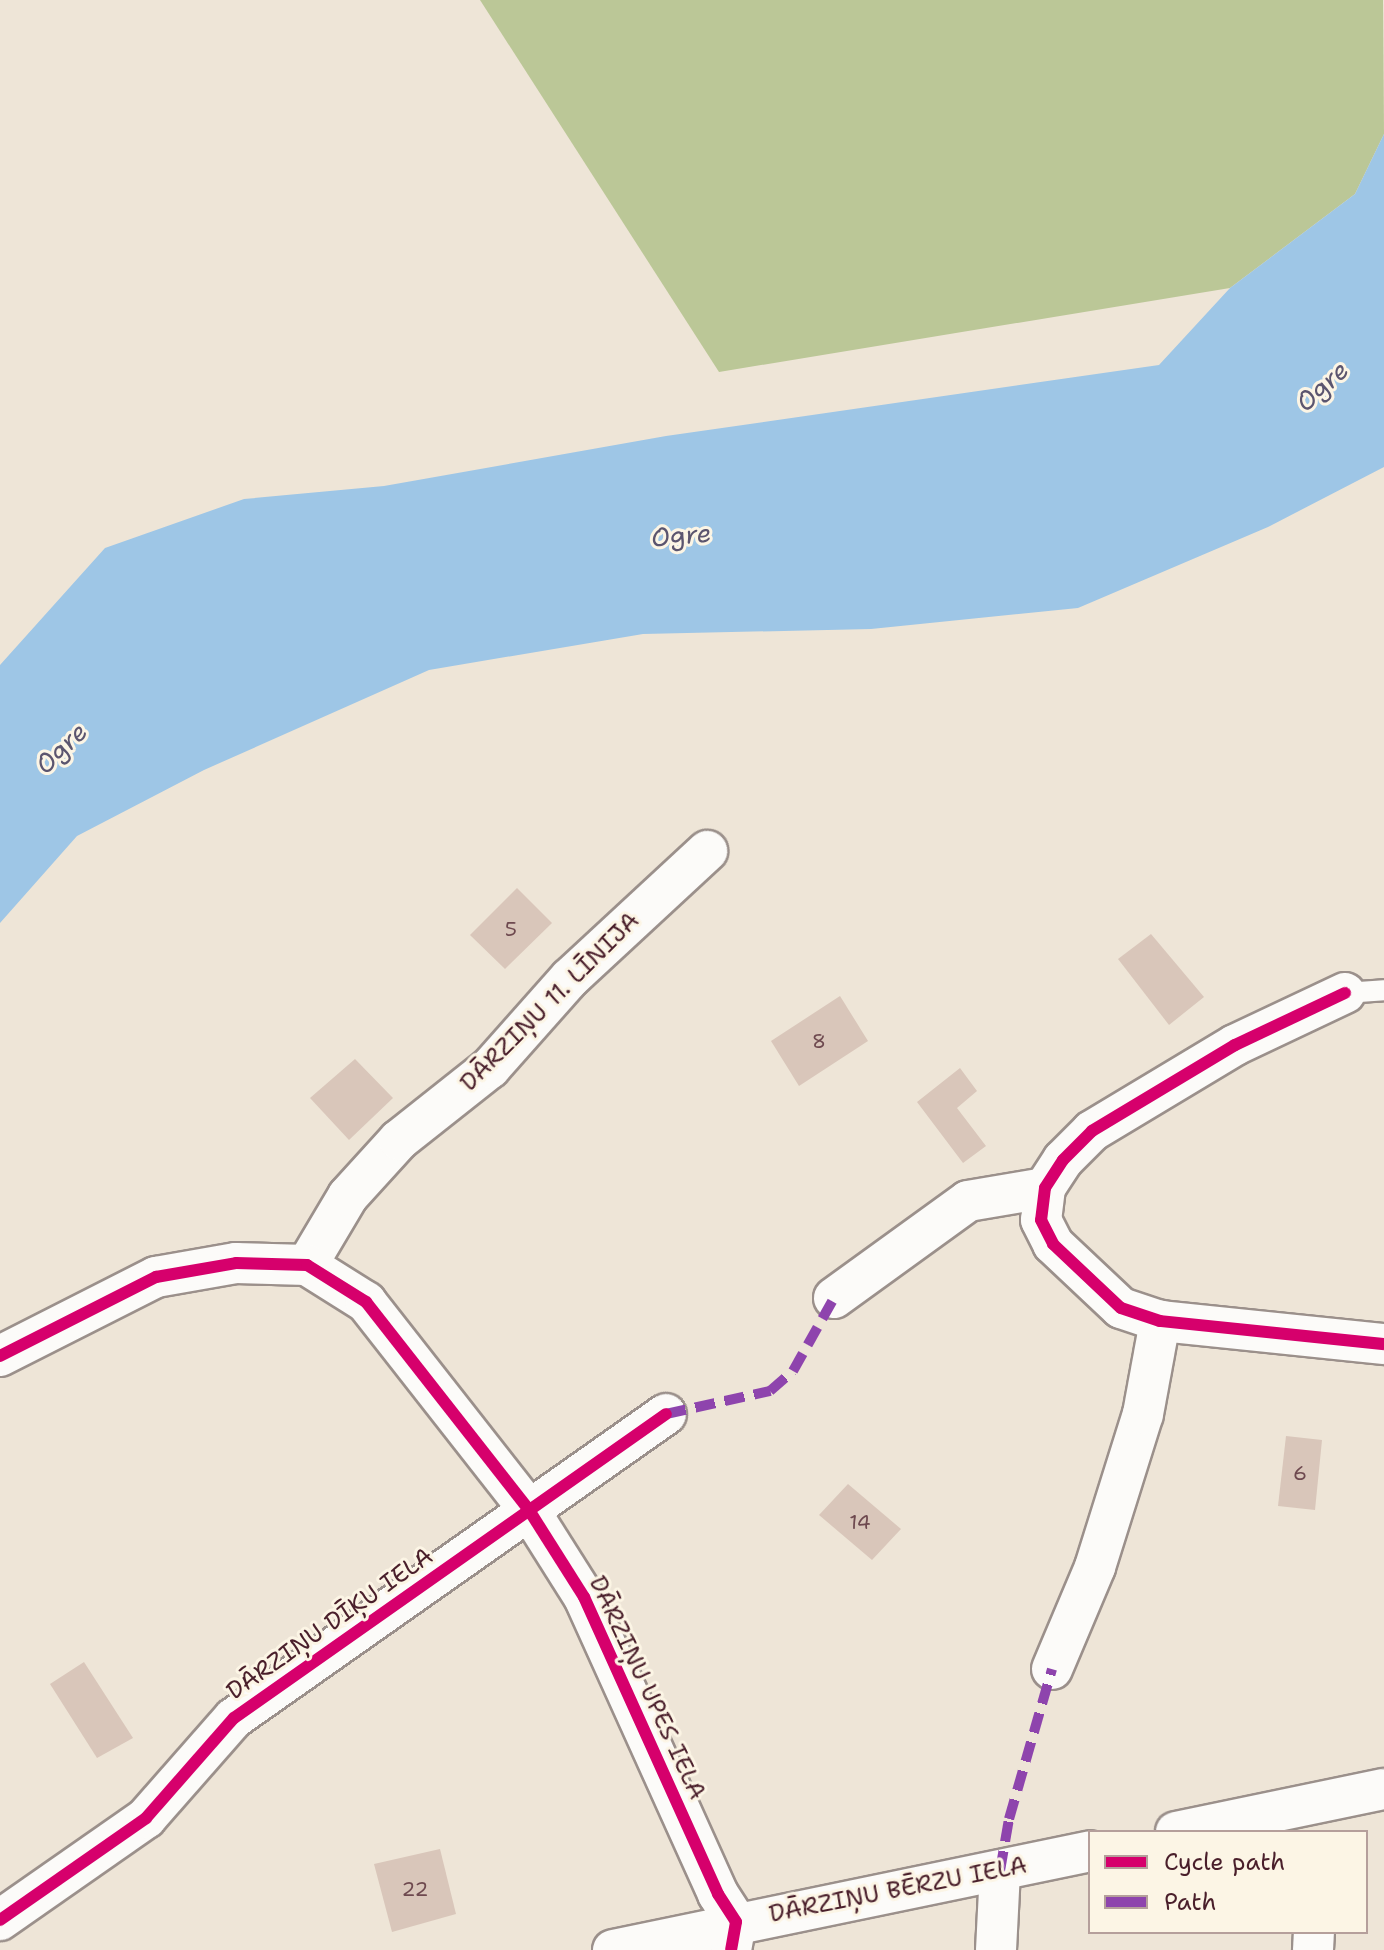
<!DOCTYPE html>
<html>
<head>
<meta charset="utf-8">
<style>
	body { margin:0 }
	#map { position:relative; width:1384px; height:1950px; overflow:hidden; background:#eee5d7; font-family:"Shantell Sans",sans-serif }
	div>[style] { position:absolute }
	.forest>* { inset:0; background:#bbc797 }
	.water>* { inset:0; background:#9ec6e6 }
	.building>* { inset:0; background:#d9c6ba }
	.roads { filter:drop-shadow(2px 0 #9b908b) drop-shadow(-2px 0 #9b908b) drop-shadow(0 2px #9b908b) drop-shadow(0 -2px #9b908b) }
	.lane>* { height:20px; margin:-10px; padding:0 10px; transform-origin:10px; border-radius:10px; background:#fcfbf9 }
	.street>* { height:40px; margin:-20px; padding:0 20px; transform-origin:20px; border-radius:20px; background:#fcfbf9 }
	.quiet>* { height:10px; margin-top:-5px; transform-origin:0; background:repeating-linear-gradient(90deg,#8e44ad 0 20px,transparent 0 30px) }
	.cycleway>* { height:12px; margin:-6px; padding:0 6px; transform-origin:6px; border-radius:6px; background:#d6006c }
	span { translate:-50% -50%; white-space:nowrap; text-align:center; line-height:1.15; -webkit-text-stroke:6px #fcf5e5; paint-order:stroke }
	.number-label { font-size:20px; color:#6e494f }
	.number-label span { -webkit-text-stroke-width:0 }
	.street-label { font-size:24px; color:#4a1f2b }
	.water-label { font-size:26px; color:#5b556f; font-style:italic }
	.legend { position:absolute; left:1088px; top:1830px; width:280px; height:104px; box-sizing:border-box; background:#fcf5e5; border:2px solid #b59f9b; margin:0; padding:10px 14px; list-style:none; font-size:24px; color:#4a1f2b }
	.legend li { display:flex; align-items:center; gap:16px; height:40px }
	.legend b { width:40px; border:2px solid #b59f9b }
</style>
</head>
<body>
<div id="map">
	<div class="forest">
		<div style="clip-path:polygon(480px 0,1383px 0,1384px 134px,1355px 194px,1230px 288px,719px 372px)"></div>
	</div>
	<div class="water">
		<div style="clip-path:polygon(1384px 134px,1384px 467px,1268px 527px,1078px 608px,871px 629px,643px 634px,429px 670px,204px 770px,77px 836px,0 923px,0 665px,105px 548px,244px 499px,384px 486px,666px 436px,1159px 365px,1230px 288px,1355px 194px)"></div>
	</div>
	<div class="building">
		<div style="clip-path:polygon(517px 888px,552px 923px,505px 969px,470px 935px)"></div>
		<div style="clip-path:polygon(1151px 934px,1204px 997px,1169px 1025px,1118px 959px)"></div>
		<div style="clip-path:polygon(840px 996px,868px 1041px,799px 1086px,771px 1041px)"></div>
		<div style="clip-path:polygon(355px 1059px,393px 1098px,349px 1140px,310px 1098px)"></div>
		<div style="clip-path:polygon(960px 1068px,977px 1091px,957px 1108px,986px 1146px,963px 1163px,917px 1102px)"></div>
		<div style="clip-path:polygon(1286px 1436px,1322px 1440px,1315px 1510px,1278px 1506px)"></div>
		<div style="clip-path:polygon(848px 1484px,901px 1529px,872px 1560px,819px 1515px)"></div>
		<div style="clip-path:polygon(84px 1662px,133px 1738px,97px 1758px,50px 1684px)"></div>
		<div style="clip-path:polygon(440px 1849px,456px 1914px,392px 1932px,374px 1864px)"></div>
	</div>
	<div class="roads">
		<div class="lane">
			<div style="left:1345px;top:993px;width:39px;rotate:-4deg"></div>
		</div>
		<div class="street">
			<div style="left:1345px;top:993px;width:122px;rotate:154.7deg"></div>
			<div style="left:1235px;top:1045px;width:167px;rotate:149deg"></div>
			<div style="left:1092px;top:1131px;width:41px;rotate:135deg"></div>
			<div style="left:1063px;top:1160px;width:33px;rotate:123deg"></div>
			<div style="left:1045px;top:1188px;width:32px;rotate:97deg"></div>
			<div style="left:1041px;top:1220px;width:27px;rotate:63deg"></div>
			<div style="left:1053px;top:1244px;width:93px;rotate:43.3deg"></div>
			<div style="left:1121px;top:1308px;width:41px;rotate:18.4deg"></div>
			<div style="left:1160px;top:1321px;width:225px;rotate:5.9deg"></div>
			<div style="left:307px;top:1265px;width:80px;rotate:-59.3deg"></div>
			<div style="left:348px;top:1196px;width:76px;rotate:-47.7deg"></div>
			<div style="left:399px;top:1140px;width:116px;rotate:-38.4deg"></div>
			<div style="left:490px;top:1068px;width:120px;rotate:-48.4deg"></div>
			<div style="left:570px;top:978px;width:187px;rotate:-42.8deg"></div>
			<div style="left:834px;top:1298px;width:165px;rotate:-35.9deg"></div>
			<div style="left:968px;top:1201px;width:78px;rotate:-9.6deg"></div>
			<div style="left:0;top:1356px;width:175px;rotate:-26.9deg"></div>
			<div style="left:156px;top:1277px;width:81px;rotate:-9.9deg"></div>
			<div style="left:236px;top:1263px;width:71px;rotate:1.6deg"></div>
			<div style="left:307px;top:1265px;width:70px;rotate:32.1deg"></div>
			<div style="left:366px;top:1302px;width:264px;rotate:51.9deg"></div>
			<div style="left:529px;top:1510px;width:103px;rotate:57.7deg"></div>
			<div style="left:584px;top:1597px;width:326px;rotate:65.7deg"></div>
			<div style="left:718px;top:1894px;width:33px;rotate:57deg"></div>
			<div style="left:736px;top:1922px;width:28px;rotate:100deg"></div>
			<div style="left:1052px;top:1669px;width:111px;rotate:-67.1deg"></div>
			<div style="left:1095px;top:1567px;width:160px;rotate:-72.6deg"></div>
			<div style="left:1143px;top:1414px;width:95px;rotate:-79.6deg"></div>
			<div style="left:1176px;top:1832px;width:212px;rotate:-11.7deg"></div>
			<div style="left:0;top:1920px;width:178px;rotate:-34.9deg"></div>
			<div style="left:146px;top:1818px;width:133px;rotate:-48.7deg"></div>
			<div style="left:234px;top:1718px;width:528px;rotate:-35.13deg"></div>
			<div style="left:613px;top:1950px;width:487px;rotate:-11.7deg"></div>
			<div style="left:996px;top:1950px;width:79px;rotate:-87.1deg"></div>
			<div style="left:1313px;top:1950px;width:18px;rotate:-87deg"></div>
		</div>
	</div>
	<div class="quiet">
		<div style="left:666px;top:1414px;width:107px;rotate:-12.5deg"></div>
		<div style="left:770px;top:1391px;width:30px;rotate:-41deg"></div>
		<div style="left:793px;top:1371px;width:84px;rotate:-60.7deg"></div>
		<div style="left:1000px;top:1871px;width:53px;rotate:-80.2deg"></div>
		<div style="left:1009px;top:1819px;width:156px;rotate:-74deg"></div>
	</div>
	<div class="cycleway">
		<div style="left:1345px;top:993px;width:122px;rotate:154.7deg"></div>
		<div style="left:1235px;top:1045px;width:167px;rotate:149deg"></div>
		<div style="left:1092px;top:1131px;width:41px;rotate:135deg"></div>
		<div style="left:1063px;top:1160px;width:33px;rotate:123deg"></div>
		<div style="left:1045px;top:1188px;width:32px;rotate:97deg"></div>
		<div style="left:1041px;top:1220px;width:27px;rotate:63deg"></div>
		<div style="left:1053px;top:1244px;width:93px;rotate:43.3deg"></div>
		<div style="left:1121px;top:1308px;width:41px;rotate:18.4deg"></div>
		<div style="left:1160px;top:1321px;width:225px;rotate:5.9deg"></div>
		<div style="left:0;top:1356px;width:175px;rotate:-26.9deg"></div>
		<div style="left:156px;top:1277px;width:81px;rotate:-9.9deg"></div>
		<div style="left:236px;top:1263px;width:71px;rotate:1.6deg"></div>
		<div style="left:307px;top:1265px;width:70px;rotate:32.1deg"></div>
		<div style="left:366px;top:1302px;width:264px;rotate:51.9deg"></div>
		<div style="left:529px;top:1510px;width:103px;rotate:57.7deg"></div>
		<div style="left:584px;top:1597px;width:326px;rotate:65.7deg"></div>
		<div style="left:718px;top:1894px;width:33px;rotate:57deg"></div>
		<div style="left:736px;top:1922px;width:28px;rotate:100deg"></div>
		<div style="left:0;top:1920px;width:178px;rotate:-34.9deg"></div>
		<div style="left:146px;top:1818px;width:133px;rotate:-48.7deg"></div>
		<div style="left:234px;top:1718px;width:528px;rotate:-35.13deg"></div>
	</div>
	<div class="number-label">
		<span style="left:511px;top:929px">5</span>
		<span style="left:819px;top:1041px">8</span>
		<span style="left:1300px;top:1473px">6</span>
		<span style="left:860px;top:1522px">14</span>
		<span style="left:415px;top:1889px">22</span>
	</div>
	<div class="street-label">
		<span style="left:550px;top:1002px;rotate:-45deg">DĀRZIŅU 11. LĪNIJA</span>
		<span style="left:330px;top:1624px;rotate:-35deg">DĀRZIŅU DĪĶU IELA</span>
		<span style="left:647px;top:1688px;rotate:65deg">DĀRZIŅU UPES IELA</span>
		<span style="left:898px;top:1890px;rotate:-11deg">DĀRZIŅU BĒRZU IELA</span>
	</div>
	<div class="water-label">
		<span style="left:1322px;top:386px;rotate:-42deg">Ogre</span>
		<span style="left:681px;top:535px;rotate:-5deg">Ogre</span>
		<span style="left:61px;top:748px;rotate:-44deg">Ogre</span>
	</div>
	<ul class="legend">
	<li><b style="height:10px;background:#d6006c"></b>Cycle path</li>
	<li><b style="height:10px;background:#8e44ad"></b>Path</li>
	</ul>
</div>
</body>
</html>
